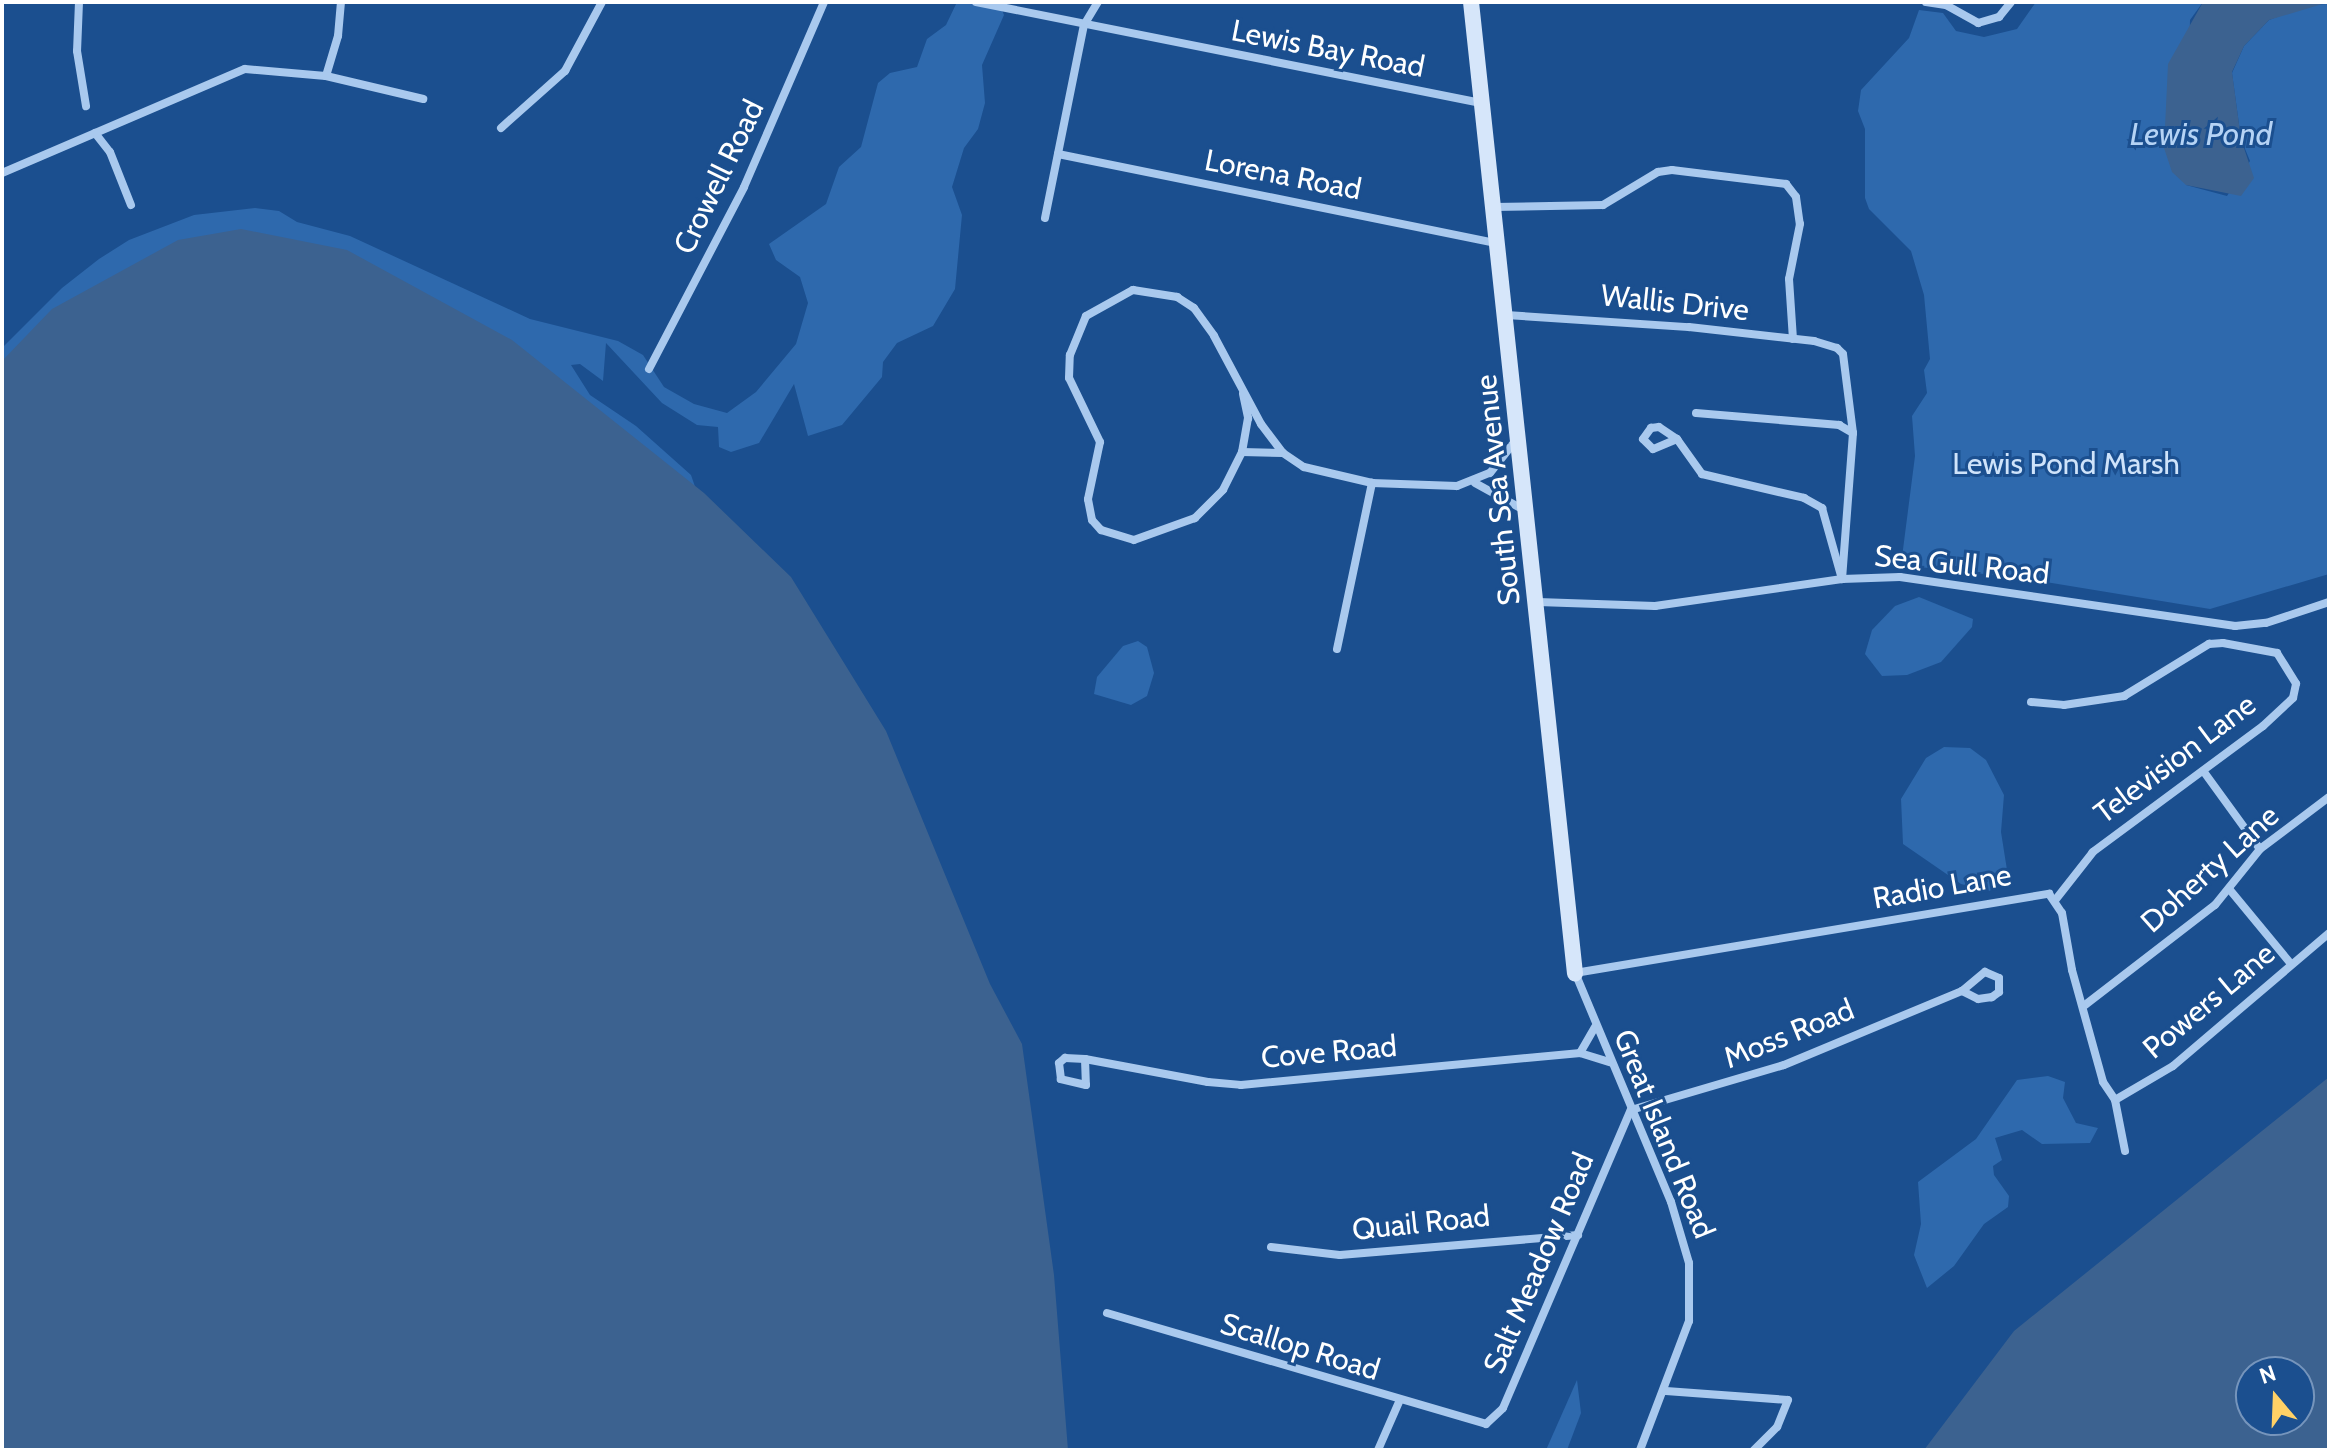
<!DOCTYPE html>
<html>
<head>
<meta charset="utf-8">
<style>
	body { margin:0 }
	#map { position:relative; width:2331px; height:1452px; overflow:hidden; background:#1b4f8f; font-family:Cabin,sans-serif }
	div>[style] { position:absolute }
	.green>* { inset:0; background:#2e69ad }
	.water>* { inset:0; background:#3c6290 }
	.street>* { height:8px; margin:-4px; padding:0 4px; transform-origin:4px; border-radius:4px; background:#a9c9ee }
	.secondary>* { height:16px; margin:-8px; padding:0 8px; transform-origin:8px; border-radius:8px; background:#d6e6fa }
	span { translate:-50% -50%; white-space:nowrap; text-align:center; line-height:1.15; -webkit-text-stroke:6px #1b4f8f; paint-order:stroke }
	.street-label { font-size:30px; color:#fff }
	.park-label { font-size:30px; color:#cfe3fa }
	.water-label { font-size:32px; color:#b5d3f5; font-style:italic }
	.frame { position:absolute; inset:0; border:4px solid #fff; pointer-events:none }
	.north { position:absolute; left:2235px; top:1356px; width:80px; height:80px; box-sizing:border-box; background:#1b4f8f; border:2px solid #7695bc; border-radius:50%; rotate:341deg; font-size:22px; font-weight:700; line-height:32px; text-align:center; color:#fff }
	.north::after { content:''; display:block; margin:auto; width:28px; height:36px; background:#ffd166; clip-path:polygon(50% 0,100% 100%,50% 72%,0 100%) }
</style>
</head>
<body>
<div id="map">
	<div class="green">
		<div style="clip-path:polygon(957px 2px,1000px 5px,1004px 15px,982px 65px,985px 103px,978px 129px,964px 148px,952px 187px,962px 215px,955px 289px,933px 326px,897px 343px,883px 362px,882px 377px,842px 425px,808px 436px,794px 384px,759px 443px,731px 452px,719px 447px,718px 427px,697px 425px,662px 403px,606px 343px,603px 381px,580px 364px,571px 365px,590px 395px,636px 426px,691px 475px,701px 504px,2px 380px,2px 348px,62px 288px,99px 259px,129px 240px,194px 215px,255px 208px,279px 211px,297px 222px,350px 236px,530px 319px,618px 341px,643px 355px,664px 387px,694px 404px,727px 413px,756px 392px,796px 344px,808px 303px,800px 277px,776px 260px,769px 244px,826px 204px,839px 167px,861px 147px,878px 83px,890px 73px,917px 67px,927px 39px,946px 25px)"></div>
		<div style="clip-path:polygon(2036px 2px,2203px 2px,2190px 20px,2186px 185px,2227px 196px,2250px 161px,2241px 139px,2232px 73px,2244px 46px,2269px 20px,2308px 5px,2329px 4px,2329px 574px,2210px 609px,2021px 578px,1901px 565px,1915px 456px,1912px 416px,1927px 393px,1924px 370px,1930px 359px,1924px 295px,1911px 251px,1869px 209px,1865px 198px,1865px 129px,1858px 111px,1861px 90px,1909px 38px,1919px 10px,1943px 13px,1956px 31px,1984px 37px,2017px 29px)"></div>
		<div style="clip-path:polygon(1919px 597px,1973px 619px,1972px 627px,1941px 662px,1907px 675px,1882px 676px,1865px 654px,1872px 630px,1895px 606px)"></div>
		<div style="clip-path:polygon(1138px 641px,1147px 647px,1154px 673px,1147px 696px,1131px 705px,1094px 694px,1097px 677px,1123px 646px)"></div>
		<div style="clip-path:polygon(1944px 747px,1970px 748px,1986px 760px,2004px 795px,2001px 832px,2007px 870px,2003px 885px,1989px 891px,1961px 884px,1903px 844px,1901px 799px,1926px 758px)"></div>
		<div style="clip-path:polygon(2048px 1076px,2065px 1082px,2063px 1098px,2076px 1123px,2098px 1128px,2090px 1143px,2042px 1144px,2022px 1130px,1995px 1138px,2002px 1160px,1993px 1166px,1994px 1175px,2009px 1196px,2008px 1207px,1984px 1224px,1954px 1266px,1927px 1288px,1914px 1255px,1921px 1224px,1918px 1182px,1976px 1139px,2017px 1080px)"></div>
		<div style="clip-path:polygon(1577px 1380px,1581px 1413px,1567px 1450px,1546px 1450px)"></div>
	</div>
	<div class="water">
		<div style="clip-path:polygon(2203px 2px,2329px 2px,2269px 20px,2244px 46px,2232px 72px,2241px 139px,2254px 178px,2241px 196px,2186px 185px,2172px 172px,2164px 148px,2168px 64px)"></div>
		<div style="clip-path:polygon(241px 229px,347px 250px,512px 340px,704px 493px,791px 577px,886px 731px,990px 984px,1022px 1044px,1054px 1275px,1068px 1450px,2px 1450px,2px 361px,52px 309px,178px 240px)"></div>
		<div style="clip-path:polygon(evenodd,2329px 1077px,2329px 1450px,1924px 1450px,2014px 1331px,2329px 1077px,2251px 1372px,2299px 1372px,2299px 1420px,2251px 1420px,2251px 1372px)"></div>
	</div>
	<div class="street">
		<div style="left:79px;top:2px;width:49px;rotate:92.3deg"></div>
		<div style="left:77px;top:51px;width:56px;rotate:80.7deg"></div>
		<div style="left:976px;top:2px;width:515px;rotate:11.31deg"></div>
		<div style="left:1926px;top:2px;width:20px;rotate:9deg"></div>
		<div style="left:1946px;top:5px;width:37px;rotate:29deg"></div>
		<div style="left:1978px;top:23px;width:22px;rotate:-16deg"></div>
		<div style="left:1999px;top:17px;width:19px;rotate:-51deg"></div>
		<div style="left:1084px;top:25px;width:27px;rotate:-59deg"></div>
		<div style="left:326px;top:76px;width:42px;rotate:-73.3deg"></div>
		<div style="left:338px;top:36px;width:34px;rotate:-85deg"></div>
		<div style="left:501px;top:128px;width:86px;rotate:-41.7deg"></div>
		<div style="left:565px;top:71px;width:78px;rotate:-61.8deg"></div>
		<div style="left:95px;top:133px;width:24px;rotate:52deg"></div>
		<div style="left:110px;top:152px;width:57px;rotate:68.4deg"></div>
		<div style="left:1058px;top:154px;width:447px;rotate:11.5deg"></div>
		<div style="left:2px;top:173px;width:264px;rotate:-23.2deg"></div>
		<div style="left:245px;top:69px;width:81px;rotate:4.9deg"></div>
		<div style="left:326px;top:76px;width:100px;rotate:13.3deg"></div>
		<div style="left:1494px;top:207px;width:109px;rotate:-1.1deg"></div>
		<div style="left:1603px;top:205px;width:64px;rotate:-31deg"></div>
		<div style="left:1658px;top:172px;width:14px;rotate:-8deg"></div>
		<div style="left:1672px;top:170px;width:115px;rotate:7deg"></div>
		<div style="left:1786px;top:184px;width:16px;rotate:52deg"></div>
		<div style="left:1796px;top:197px;width:27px;rotate:82deg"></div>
		<div style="left:1800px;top:224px;width:56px;rotate:101.3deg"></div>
		<div style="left:1789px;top:279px;width:60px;rotate:86.2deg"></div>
		<div style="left:1045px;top:218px;width:197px;rotate:-78.6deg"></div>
		<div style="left:1506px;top:315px;width:183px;rotate:3.8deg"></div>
		<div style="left:1689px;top:327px;width:126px;rotate:6.4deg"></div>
		<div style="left:1814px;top:341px;width:24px;rotate:17deg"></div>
		<div style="left:1837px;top:348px;width:8px;rotate:45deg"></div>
		<div style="left:1843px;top:354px;width:80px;rotate:82.8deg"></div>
		<div style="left:1853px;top:433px;width:146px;rotate:94.3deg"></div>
		<div style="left:649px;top:369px;width:205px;rotate:-62.4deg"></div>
		<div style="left:744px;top:187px;width:202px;rotate:-66.6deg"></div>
		<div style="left:1243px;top:394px;width:25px;rotate:78deg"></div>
		<div style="left:1248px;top:418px;width:35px;rotate:100deg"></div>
		<div style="left:1242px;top:452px;width:42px;rotate:116.6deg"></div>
		<div style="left:1223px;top:490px;width:40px;rotate:135deg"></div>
		<div style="left:1195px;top:518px;width:65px;rotate:160.2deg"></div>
		<div style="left:1134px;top:540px;width:34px;rotate:-163deg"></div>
		<div style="left:1101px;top:530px;width:13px;rotate:-132deg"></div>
		<div style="left:1092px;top:520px;width:21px;rotate:-101deg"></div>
		<div style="left:1088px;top:499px;width:58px;rotate:-78.1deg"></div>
		<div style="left:1100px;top:442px;width:71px;rotate:-115.8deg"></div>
		<div style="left:1069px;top:378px;width:23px;rotate:-88deg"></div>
		<div style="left:1070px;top:355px;width:42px;rotate:-67.7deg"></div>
		<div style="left:1086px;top:316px;width:54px;rotate:-29deg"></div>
		<div style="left:1133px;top:290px;width:45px;rotate:9deg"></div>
		<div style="left:1177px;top:297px;width:20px;rotate:33deg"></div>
		<div style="left:1194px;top:308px;width:34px;rotate:54deg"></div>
		<div style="left:1214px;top:336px;width:100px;rotate:61.9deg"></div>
		<div style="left:1261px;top:424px;width:36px;rotate:53deg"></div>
		<div style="left:1283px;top:453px;width:25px;rotate:34deg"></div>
		<div style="left:1304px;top:467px;width:70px;rotate:13.2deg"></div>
		<div style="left:1372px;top:483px;width:85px;rotate:2deg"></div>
		<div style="left:1457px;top:486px;width:35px;rotate:-22deg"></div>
		<div style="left:1490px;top:473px;width:42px;rotate:-51.8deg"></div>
		<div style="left:1696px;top:413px;width:144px;rotate:4.8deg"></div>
		<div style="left:1839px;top:425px;width:16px;rotate:30deg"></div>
		<div style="left:1677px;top:439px;width:26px;rotate:157deg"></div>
		<div style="left:1653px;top:449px;width:14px;rotate:-135deg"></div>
		<div style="left:1643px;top:439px;width:14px;rotate:-54deg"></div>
		<div style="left:1651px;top:428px;width:8px;rotate:-7deg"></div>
		<div style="left:1659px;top:427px;width:22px;rotate:34deg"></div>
		<div style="left:1677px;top:439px;width:43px;rotate:54.5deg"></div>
		<div style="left:1702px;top:474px;width:105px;rotate:13.2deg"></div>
		<div style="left:1804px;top:498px;width:21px;rotate:29deg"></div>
		<div style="left:1822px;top:508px;width:74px;rotate:74.3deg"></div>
		<div style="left:1242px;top:452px;width:41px;rotate:1.4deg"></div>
		<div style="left:1475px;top:483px;width:56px;rotate:28.9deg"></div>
		<div style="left:1538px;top:602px;width:117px;rotate:2deg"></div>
		<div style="left:1655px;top:606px;width:189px;rotate:-8.2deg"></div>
		<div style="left:1842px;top:579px;width:58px;rotate:-2deg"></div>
		<div style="left:1900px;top:577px;width:339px;rotate:8.3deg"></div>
		<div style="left:2235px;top:626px;width:31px;rotate:-6deg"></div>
		<div style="left:2266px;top:623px;width:66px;rotate:-18.4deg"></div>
		<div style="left:1337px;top:649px;width:170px;rotate:-78.1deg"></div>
		<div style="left:2031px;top:702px;width:33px;rotate:5deg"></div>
		<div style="left:2064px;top:705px;width:61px;rotate:-8.5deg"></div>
		<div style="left:2124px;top:696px;width:100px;rotate:-31.5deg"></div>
		<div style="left:2209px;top:644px;width:14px;rotate:-4deg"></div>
		<div style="left:2223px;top:643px;width:55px;rotate:10.5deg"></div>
		<div style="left:2277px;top:653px;width:36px;rotate:58deg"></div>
		<div style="left:2296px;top:684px;width:14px;rotate:102deg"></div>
		<div style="left:2293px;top:698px;width:41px;rotate:137deg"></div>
		<div style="left:2263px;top:726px;width:212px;rotate:143.5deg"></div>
		<div style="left:2093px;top:852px;width:60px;rotate:128.2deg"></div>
		<div style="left:2204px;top:772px;width:95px;rotate:54deg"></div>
		<div style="left:2230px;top:890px;width:96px;rotate:50.5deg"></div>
		<div style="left:2085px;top:1005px;width:164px;rotate:-37.6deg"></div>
		<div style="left:2215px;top:905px;width:72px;rotate:-51.2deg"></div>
		<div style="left:2260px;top:849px;width:86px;rotate:-37deg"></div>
		<div style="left:1580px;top:1053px;width:31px;rotate:17deg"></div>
		<div style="left:1085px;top:1059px;width:26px;rotate:88deg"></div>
		<div style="left:1086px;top:1085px;width:26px;rotate:-167deg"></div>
		<div style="left:1061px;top:1079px;width:16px;rotate:-97deg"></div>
		<div style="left:1059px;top:1063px;width:8px;rotate:-40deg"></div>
		<div style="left:1065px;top:1058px;width:20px;rotate:3deg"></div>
		<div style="left:1085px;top:1059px;width:125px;rotate:10.6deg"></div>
		<div style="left:1208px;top:1082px;width:33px;rotate:5deg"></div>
		<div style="left:1241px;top:1085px;width:341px;rotate:-5.4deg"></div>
		<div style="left:1580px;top:1053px;width:30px;rotate:-60deg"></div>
		<div style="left:2115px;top:1100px;width:67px;rotate:-30.4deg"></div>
		<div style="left:2173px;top:1066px;width:205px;rotate:-40.4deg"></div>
		<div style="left:1271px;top:1247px;width:69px;rotate:6.6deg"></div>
		<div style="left:1340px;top:1255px;width:239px;rotate:-4.8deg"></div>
		<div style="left:1107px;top:1313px;width:395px;rotate:16.3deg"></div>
		<div style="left:1486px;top:1424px;width:23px;rotate:-43deg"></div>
		<div style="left:1503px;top:1408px;width:324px;rotate:-66.8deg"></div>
		<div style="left:1631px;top:1110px;width:159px;rotate:-16.4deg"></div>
		<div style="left:1784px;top:1065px;width:193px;rotate:-22.6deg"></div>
		<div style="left:1962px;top:991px;width:30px;rotate:-40deg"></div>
		<div style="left:1985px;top:972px;width:15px;rotate:23deg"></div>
		<div style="left:1999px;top:978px;width:14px;rotate:90deg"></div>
		<div style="left:1999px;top:992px;width:9px;rotate:144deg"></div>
		<div style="left:1992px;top:997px;width:14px;rotate:172deg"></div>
		<div style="left:1978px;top:999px;width:18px;rotate:-153deg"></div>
		<div style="left:1666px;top:1391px;width:122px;rotate:4.2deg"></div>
		<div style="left:1788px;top:1400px;width:29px;rotate:112deg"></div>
		<div style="left:1777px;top:1427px;width:33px;rotate:135deg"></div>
		<div style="left:1378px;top:1450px;width:52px;rotate:-66.4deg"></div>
		<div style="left:1640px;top:1450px;width:138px;rotate:-69.2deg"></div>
		<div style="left:1689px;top:1321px;width:58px;rotate:-90deg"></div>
		<div style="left:1689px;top:1263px;width:64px;rotate:-106.4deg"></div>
		<div style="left:1671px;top:1202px;width:248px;rotate:-112.7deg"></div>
		<div style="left:1575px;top:973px;width:481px;rotate:-9.5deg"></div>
		<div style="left:2049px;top:894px;width:23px;rotate:56deg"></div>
		<div style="left:2062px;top:913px;width:58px;rotate:80deg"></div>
		<div style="left:2072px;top:970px;width:116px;rotate:74.5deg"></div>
		<div style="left:2103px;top:1082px;width:22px;rotate:56deg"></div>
		<div style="left:2115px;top:1100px;width:52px;rotate:78.9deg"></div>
	</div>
	<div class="secondary">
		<div style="left:1471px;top:2px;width:977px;rotate:83.89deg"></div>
	</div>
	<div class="street-label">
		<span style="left:1328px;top:49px;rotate:11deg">Lewis Bay Road</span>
		<span style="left:1283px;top:175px;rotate:11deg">Lorena Road</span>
		<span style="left:719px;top:177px;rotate:-64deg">Crowell Road</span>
		<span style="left:1675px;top:303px;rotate:6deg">Wallis Drive</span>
		<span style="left:1498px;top:490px;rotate:-96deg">South Sea Avenue</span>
		<span style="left:1962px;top:565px;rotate:6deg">Sea Gull Road</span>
		<span style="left:2175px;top:759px;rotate:-37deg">Television Lane</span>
		<span style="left:2210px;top:869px;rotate:-42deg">Doherty Lane</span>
		<span style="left:1942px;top:887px;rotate:-10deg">Radio Lane</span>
		<span style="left:2209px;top:1001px;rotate:-40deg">Powers Lane</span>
		<span style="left:1789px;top:1034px;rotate:-22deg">Moss Road</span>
		<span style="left:1329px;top:1052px;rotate:-5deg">Cove Road</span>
		<span style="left:1664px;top:1134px;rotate:68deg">Great Island Road</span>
		<span style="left:1421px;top:1223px;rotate:-6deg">Quail Road</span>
		<span style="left:1539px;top:1263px;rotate:-67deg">Salt Meadow Road</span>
		<span style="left:1300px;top:1347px;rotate:17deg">Scallop Road</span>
	</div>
	<div class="park-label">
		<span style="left:2066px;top:464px">Lewis Pond Marsh</span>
	</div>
	<div class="water-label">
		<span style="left:2201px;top:134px">Lewis Pond</span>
	</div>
	<div class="frame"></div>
	<div class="north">N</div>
</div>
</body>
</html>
